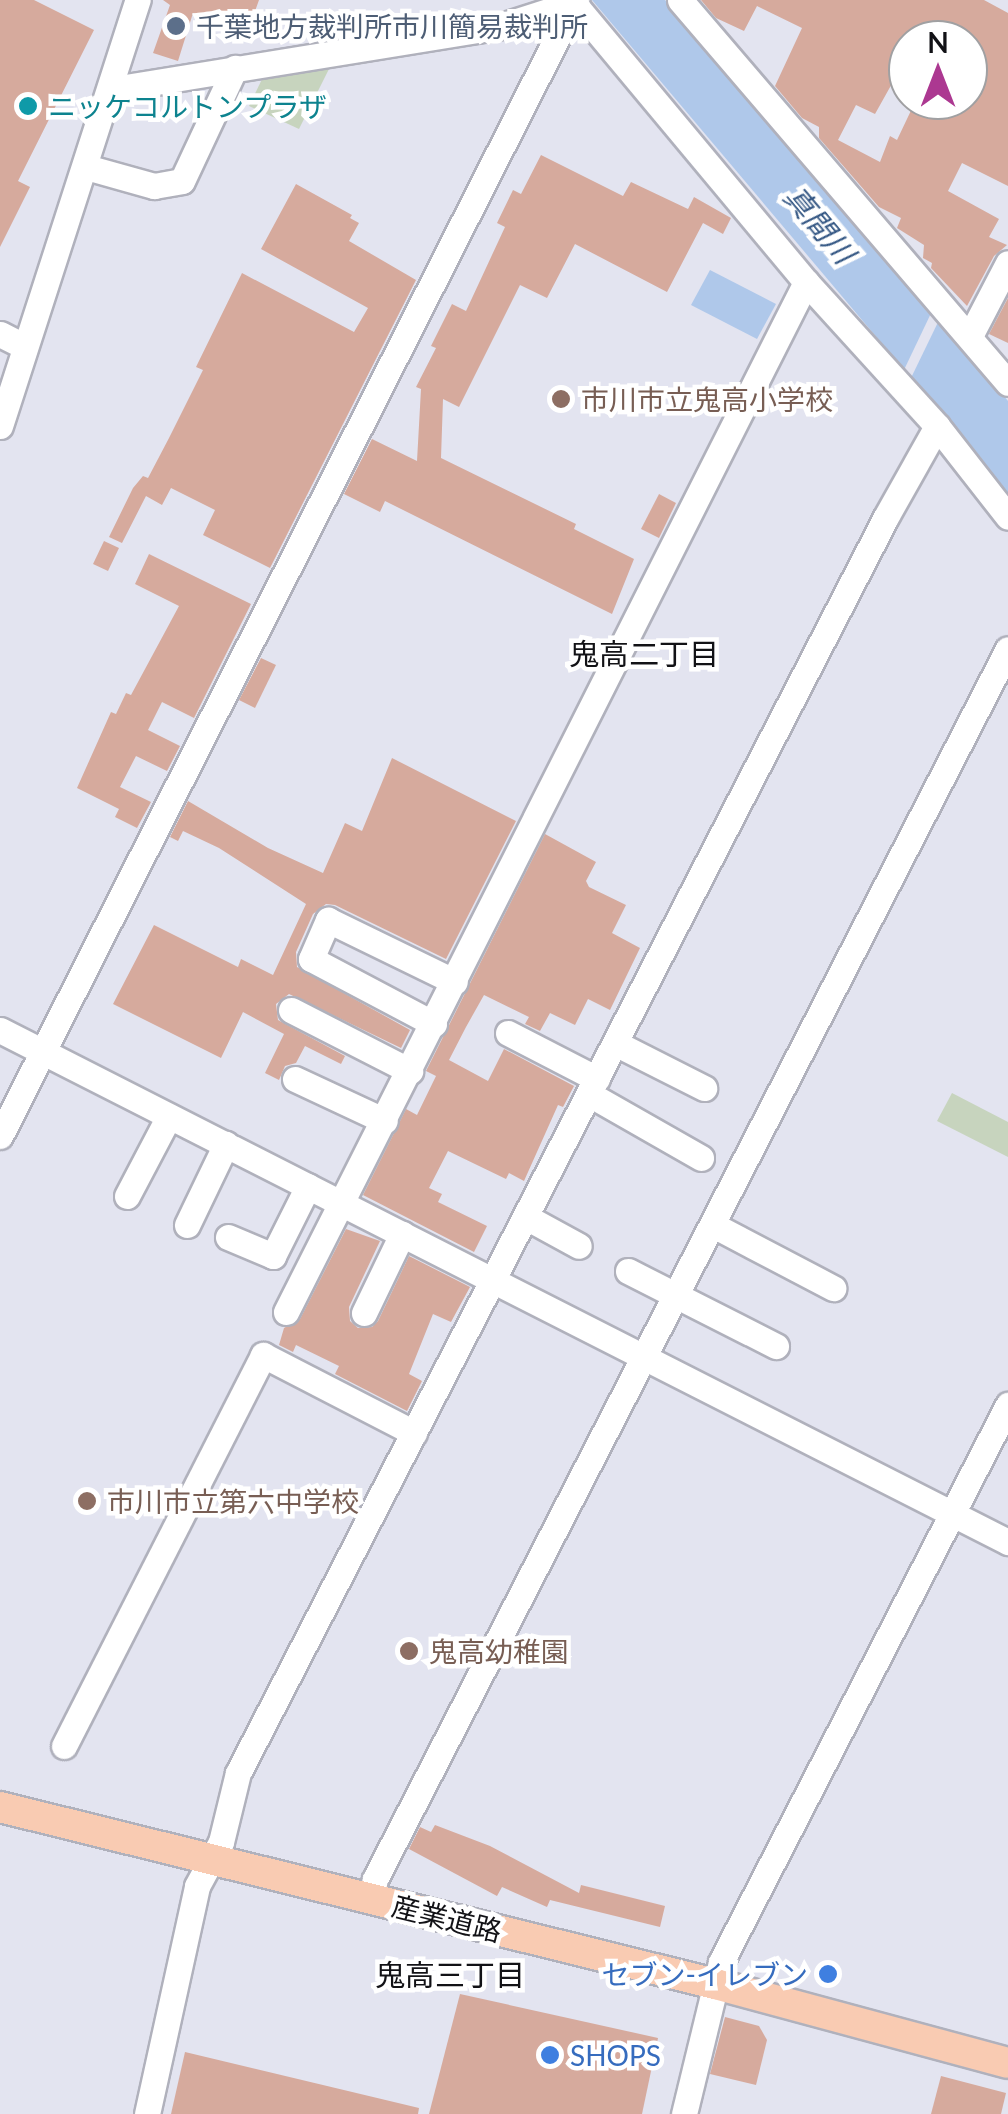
<!DOCTYPE html>
<html>
<head>
<meta charset="utf-8">
<style>
	body { margin:0 }
	#map { position:relative; width:1008px; height:2114px; overflow:hidden; background:#e3e4f0; font-family:Lato,"Noto Sans JP",sans-serif }
	div>[style] { position:absolute }
	.green>* { inset:0; background:#c7d4be }
	.water>* { inset:0; background:#afc8ea }
	.pier>* { inset:0; background:#e3e4f0 }
	.building>* { inset:0; background:#d6aa9d }
	.roads { filter:drop-shadow(2px 0 #b0b1bc) drop-shadow(-2px 0 #b0b1bc) drop-shadow(0 2px #b0b1bc) drop-shadow(0 -2px #b0b1bc) }
	.minor>* { height:25px; margin:-12.5px; padding:0 12.5px; transform-origin:12.5px; border-radius:12.5px; background:#fff }
	.major>* { height:30px; margin:-15px; padding:0 15px; transform-origin:15px; border-radius:15px; background:#f9cbb2 }
	.dots>* { width:28px; height:28px; translate:-50% -50%; box-sizing:border-box; border:5px solid #fff; border-radius:50% }
	span { translate:-50% -50%; white-space:nowrap; text-align:center; line-height:1.15; -webkit-text-stroke:9px #fff; paint-order:stroke }
	.service-label { font-size:28px; color:#4e5e75 }
	.left { translate:0 -50%; text-align:left }
	.culture-label { font-size:28px; color:#0d838f }
	.education-label { font-size:28px; color:#785e54 }
	.street-label { font-size:28px; color:#121216 }
	.shop-label { font-size:28px; color:#366cbe }
	.right { translate:-100% -50%; text-align:right }
	.water-label { font-size:30px; color:#335683; font-style:italic }
	.neighbourhood-label { font-size:30px; color:#121216 }
	.north { position:absolute; left:888px; top:20px; width:100px; height:100px; box-sizing:border-box; background:#fff; border:2px solid #a0a0a2; border-radius:50%; rotate:0deg; font-size:28px; font-weight:700; line-height:40px; text-align:center; color:#121216 }
	.north::after { content:''; display:block; margin:auto; width:35px; height:45px; background:#ac3891; clip-path:polygon(50% 0,100% 100%,50% 72%,0 100%) }
</style>
</head>
<body>
<div id="map">
	<div class="green">
		<div style="clip-path:polygon(330px 67px,299px 129px,249px 106px,264px 75px)"></div>
		<div style="clip-path:polygon(952px 1093px,1008px 1122px,1008px 1157px,937px 1121px)"></div>
	</div>
	<div class="water">
		<div style="clip-path:polygon(592px 0,665px 0,943px 321px,1008px 401px,1008px 493px)"></div>
		<div style="clip-path:polygon(710px 270px,776px 304px,757px 339px,691px 305px)"></div>
	</div>
	<div class="pier">
		<div style="clip-path:polygon(934px 307px,941px 316px,910px 380px,903px 372px)"></div>
	</div>
	<div class="building">
		<div style="clip-path:polygon(0 0,34px 0,94px 30px,18px 181px,30px 187px,0 247px)"></div>
		<div style="clip-path:polygon(163px 0,259px 0,248px 31px,193px 13px,178px 61px,153px 53px,170px 5px)"></div>
		<div style="clip-path:polygon(evenodd,701px 0,984px 0,1008px 13px,1008px 186px,962px 163px,948px 191px,999px 219px,989px 237px,1007px 245px,994px 256px,967px 306px,931px 268px,932px 263px,923px 258px,924px 245px,897px 228px,901px 218px,879px 207px,819px 138px,819px 127px,802px 118px,775px 86px,802px 28px,757px 6px,744px 31px,716px 18px,701px 0,908px 40px,968px 40px,968px 100px,916px 100px,897px 140px,890px 136px,880px 162px,838px 140px,856px 105px,875px 114px,908px 55px,908px 40px)"></div>
		<div style="clip-path:polygon(541px 155px,623px 196px,631px 182px,688px 209px,694px 197px,731px 218px,723px 234px,703px 223px,667px 292px,575px 244px,547px 298px,520px 285px,459px 407px,443px 399px,441px 458px,576px 524px,574px 529px,634px 559px,612px 614px,385px 501px,380px 512px,344px 494px,372px 439px,417px 461px,421px 389px,416px 387px,436px 348px,431px 346px,452px 304px,466px 311px,505px 227px,497px 223px,513px 190px,521px 194px)"></div>
		<div style="clip-path:polygon(296px 184px,352px 215px,350px 218px,359px 223px,349px 241px,416px 280px,270px 568px,203px 535px,215px 510px,171px 488px,162px 505px,146px 496px,122px 543px,109px 537px,133px 488px,143px 476px,148px 478px,169px 438px,203px 370px,196px 367px,242px 273px,354px 332px,368px 308px,261px 249px)"></div>
		<div style="clip-path:polygon(1008px 298px,1008px 343px,989px 334px)"></div>
		<div style="clip-path:polygon(659px 494px,676px 503px,659px 538px,641px 529px)"></div>
		<div style="clip-path:polygon(104px 541px,119px 548px,108px 571px,93px 564px)"></div>
		<div style="clip-path:polygon(149px 554px,251px 604px,194px 718px,162px 702px,148px 730px,180px 746px,167px 771px,136px 756px,120px 787px,151px 802px,137px 828px,115px 817px,119px 809px,77px 788px,111px 712px,116px 714px,126px 693px,131px 695px,179px 606px,135px 584px)"></div>
		<div style="clip-path:polygon(261px 658px,276px 665px,255px 708px,239px 700px)"></div>
		<div style="clip-path:polygon(392px 758px,516px 821px,446px 959px,335px 905px,326px 904px,313px 914px,296px 952px,297px 967px,410px 1030px,401px 1048px,289px 994px,276px 1004px,278px 1020px,345px 1056px,341px 1064px,305px 1046px,296px 1063px,285px 1066px,279px 1080px,265px 1073px,284px 1034px,243px 1012px,221px 1058px,113px 1004px,154px 925px,238px 967px,241px 959px,273px 975px,306px 904px,219px 848px,183px 831px,178px 841px,170px 837px,188px 801px,268px 848px,323px 873px,345px 823px,362px 831px)"></div>
		<div style="clip-path:polygon(545px 834px,596px 862px,586px 881px,589px 887px,626px 905px,612px 933px,640px 948px,610px 1010px,588px 999px,575px 1025px,550px 1013px,540px 1031px,525px 1024px,529px 1017px,484px 995px,466px 1027px,449px 1060px,488px 1081px,504px 1049px,574px 1086px,563px 1107px,558px 1105px,524px 1181px,509px 1173px,506px 1179px,448px 1151px,429px 1188px,442px 1194px,438px 1202px,487px 1226px,474px 1252px,363px 1195px,406px 1109px,417px 1115px,436px 1076px,426px 1071px)"></div>
		<div style="clip-path:polygon(346px 1229px,380px 1241px,349px 1307px,350px 1321px,358px 1328px,372px 1327px,378px 1321px,409px 1256px,470px 1287px,451px 1322px,433px 1314px,409px 1374px,422px 1381px,407px 1411px,335px 1374px,339px 1366px,296px 1345px,293px 1352px,279px 1345px,284px 1328px,300px 1319px)"></div>
		<div style="clip-path:polygon(435px 1825px,490px 1846px,579px 1893px,581px 1885px,665px 1906px,660px 1927px,550px 1900px,547px 1907px,502px 1887px,497px 1896px,409px 1849px,420px 1827px,431px 1832px)"></div>
		<div style="clip-path:polygon(460px 1994px,658px 2038px,642px 2114px,429px 2114px)"></div>
		<div style="clip-path:polygon(725px 2017px,759px 2026px,767px 2040px,756px 2085px,710px 2074px)"></div>
		<div style="clip-path:polygon(185px 2052px,419px 2108px,418px 2114px,171px 2114px)"></div>
		<div style="clip-path:polygon(941px 2076px,1006px 2093px,1001px 2114px,931px 2114px)"></div>
	</div>
	<div class="roads">
		<div class="minor">
			<div style="left:571px;top:0;width:367px;rotate:50.2deg"></div>
			<div style="left:806px;top:282px;width:195px;rotate:47.7deg"></div>
			<div style="left:937px;top:426px;width:115px;rotate:52deg"></div>
			<div style="left:680px;top:0;width:504px;rotate:49.42deg"></div>
			<div style="left:113px;top:89px;width:393px;rotate:-9.2deg"></div>
			<div style="left:501px;top:26px;width:76px;rotate:-17.7deg"></div>
			<div style="left:86px;top:167px;width:71px;rotate:15.6deg"></div>
			<div style="left:154px;top:186px;width:28px;rotate:-10deg"></div>
			<div style="left:182px;top:181px;width:125px;rotate:-64.9deg"></div>
			<div style="left:0;top:334px;width:28px;rotate:27deg"></div>
			<div style="left:970px;top:336px;width:82px;rotate:-62.5deg"></div>
			<div style="left:0;top:426px;width:448px;rotate:-72.1deg"></div>
			<div style="left:291px;top:1010px;width:134px;rotate:27.1deg"></div>
			<div style="left:434px;top:1024px;width:139px;rotate:-152.1deg"></div>
			<div style="left:311px;top:959px;width:43px;rotate:-66.4deg"></div>
			<div style="left:328px;top:920px;width:141px;rotate:26deg"></div>
			<div style="left:0;top:1030px;width:1131px;rotate:26.93deg"></div>
			<div style="left:508px;top:1033px;width:100px;rotate:27.3deg"></div>
			<div style="left:615px;top:1043px;width:100px;rotate:26.8deg"></div>
			<div style="left:295px;top:1079px;width:99px;rotate:25deg"></div>
			<div style="left:589px;top:1094px;width:129px;rotate:29.7deg"></div>
			<div style="left:0;top:1136px;width:1274px;rotate:-63.11deg"></div>
			<div style="left:127px;top:1196px;width:90px;rotate:-62.3deg"></div>
			<div style="left:526px;top:1217px;width:60px;rotate:28.7deg"></div>
			<div style="left:187px;top:1225px;width:90px;rotate:-64.3deg"></div>
			<div style="left:713px;top:1225px;width:136px;rotate:27.7deg"></div>
			<div style="left:228px;top:1237px;width:49px;rotate:22.9deg"></div>
			<div style="left:273px;top:1256px;width:78px;rotate:-63.4deg"></div>
			<div style="left:628px;top:1271px;width:166px;rotate:26.9deg"></div>
			<div style="left:286px;top:1312px;width:1154px;rotate:-63.21deg"></div>
			<div style="left:364px;top:1313px;width:88px;rotate:-64.3deg"></div>
			<div style="left:64px;top:1746px;width:439px;rotate:-63deg"></div>
			<div style="left:263px;top:1355px;width:170px;rotate:27.3deg"></div>
			<div style="left:371px;top:1899px;width:20px;rotate:-79deg"></div>
			<div style="left:375px;top:1879px;width:1383px;rotate:-62.77deg"></div>
			<div style="left:147px;top:2114px;width:233px;rotate:-77.6deg"></div>
			<div style="left:197px;top:1886px;width:50px;rotate:-61.4deg"></div>
			<div style="left:221px;top:1842px;width:71px;rotate:-76.2deg"></div>
			<div style="left:238px;top:1773px;width:1413px;rotate:-62.71deg"></div>
			<div style="left:886px;top:517px;width:104px;rotate:-60.7deg"></div>
			<div style="left:684px;top:2114px;width:156px;rotate:-76.3deg"></div>
			<div style="left:721px;top:1962px;width:627px;rotate:-62.74deg"></div>
		</div>
		<div class="major">
			<div style="left:0;top:1807px;width:737px;rotate:13.9deg"></div>
			<div style="left:715px;top:1984px;width:303px;rotate:15.1deg"></div>
		</div>
	</div>
	<div class="dots">
		<div style="left:176px;top:26px;background:#5c6f8a"></div>
		<div style="left:28px;top:106px;background:#0f9aa8"></div>
		<div style="left:561px;top:399px;background:#8d6e63"></div>
		<div style="left:87px;top:1501px;background:#8d6e63"></div>
		<div style="left:409px;top:1651px;background:#8d6e63"></div>
		<div style="left:828px;top:1974px;background:#3f7fe0"></div>
		<div style="left:550px;top:2055px;background:#3f7fe0"></div>
	</div>
	<div class="service-label">
		<span class="left" style="left:196px;top:26px">千葉地方裁判所市川簡易裁判所</span>
	</div>
	<div class="culture-label">
		<span class="left" style="left:48px;top:106px">ニッケコルトンプラザ</span>
	</div>
	<div class="education-label">
		<span class="left" style="left:581px;top:399px">市川市立鬼高小学校</span>
		<span class="left" style="left:107px;top:1501px">市川市立第六中学校</span>
		<span class="left" style="left:429px;top:1651px">鬼高幼稚園</span>
	</div>
	<div class="street-label">
		<span style="left:447px;top:1918px;rotate:14deg">産業道路</span>
	</div>
	<div class="shop-label">
		<span class="right" style="left:808px;top:1974px">セブン-イレブン</span>
		<span class="left" style="left:570px;top:2055px">SHOPS</span>
	</div>
	<div class="water-label">
		<span style="left:820px;top:224px;rotate:50deg">真間川</span>
	</div>
	<div class="neighbourhood-label">
		<span style="left:644px;top:653px">鬼高二丁目</span>
		<span style="left:450px;top:1974px">鬼高三丁目</span>
	</div>
	<div class="north">N</div>
</div>
</body>
</html>
